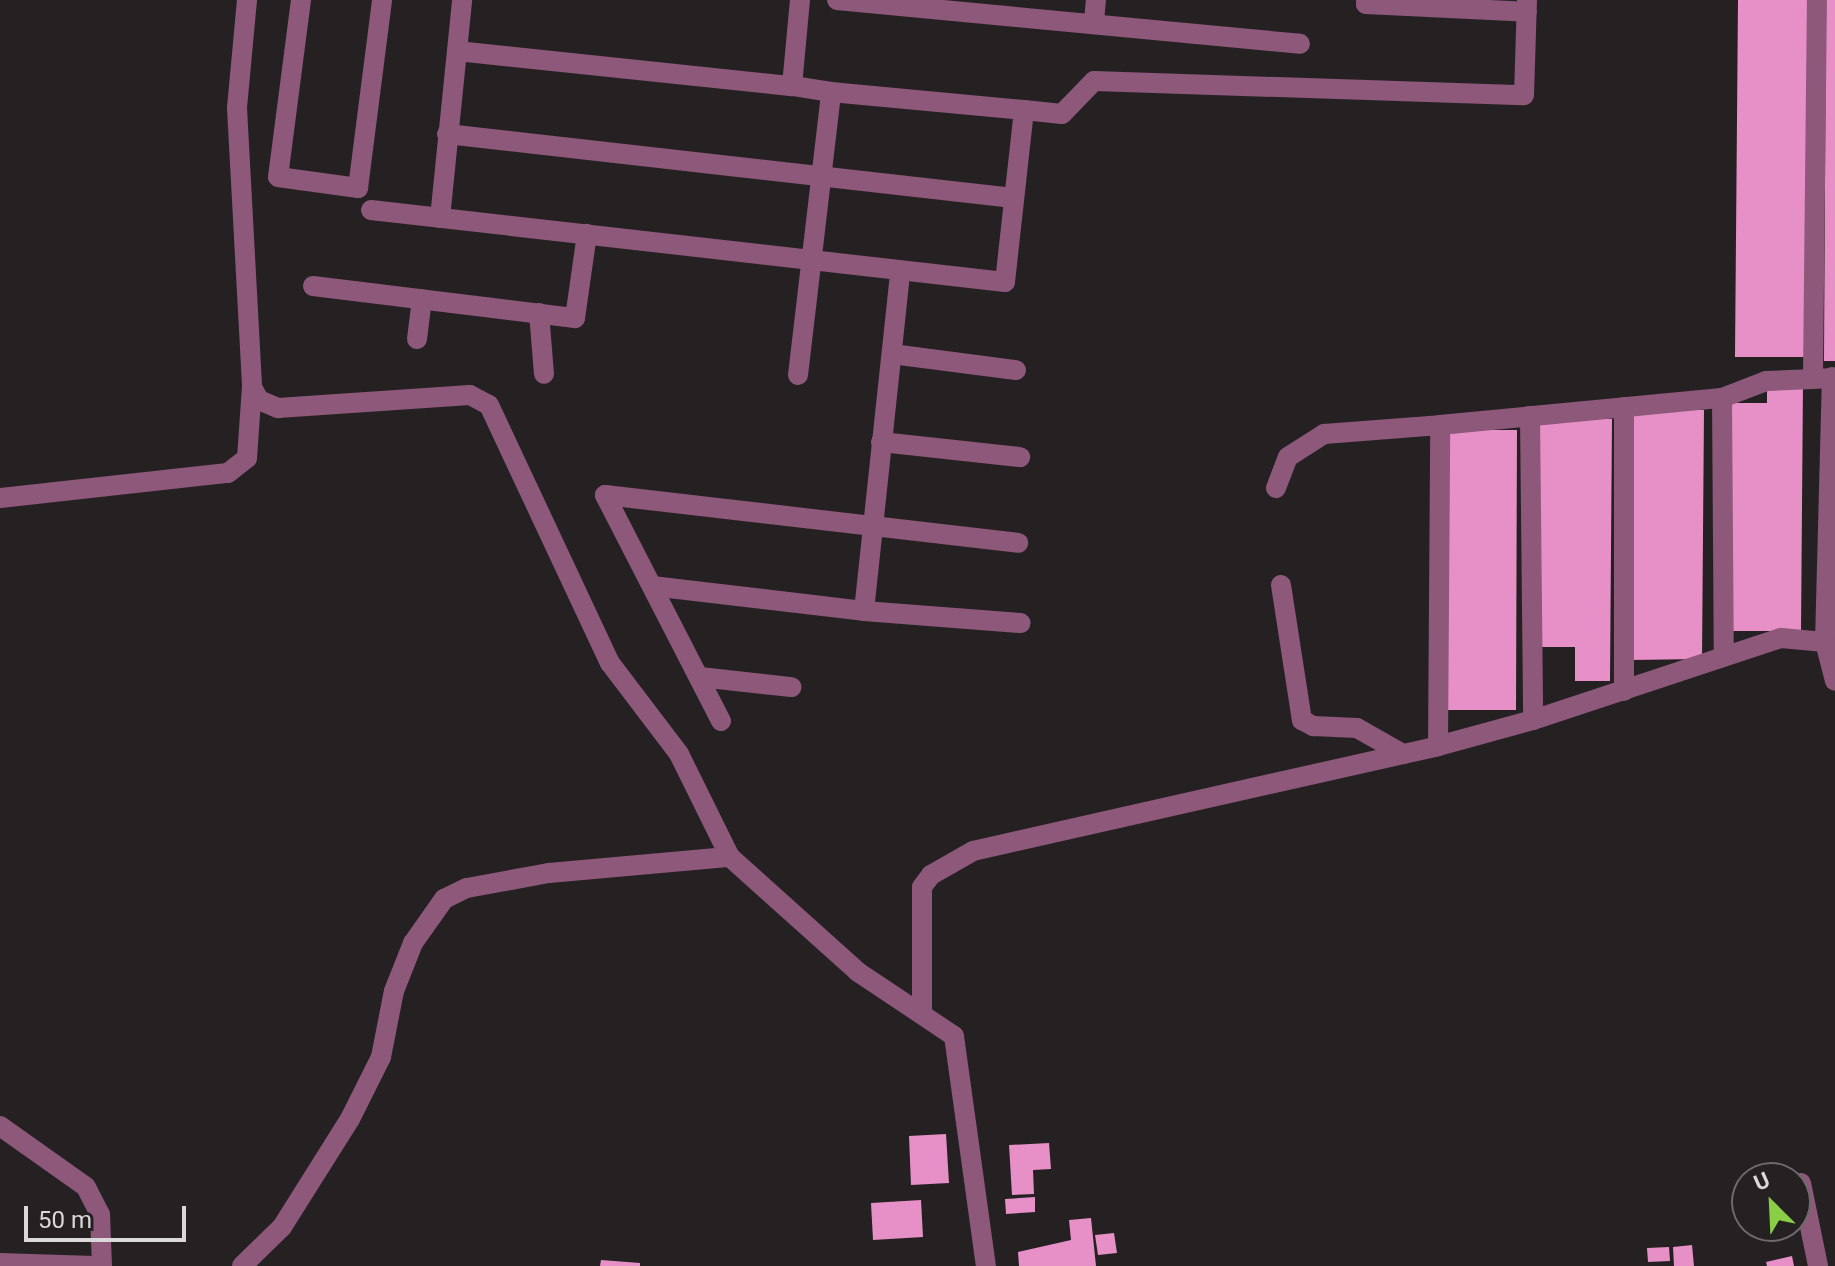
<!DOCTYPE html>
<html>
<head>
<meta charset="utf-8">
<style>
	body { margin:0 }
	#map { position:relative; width:1835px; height:1266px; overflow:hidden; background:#252123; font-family:Roboto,sans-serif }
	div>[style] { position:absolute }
	.building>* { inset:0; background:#e78fc7 }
	.minor>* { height:20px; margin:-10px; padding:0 10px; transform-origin:10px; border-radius:10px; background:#8d5879 }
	span { translate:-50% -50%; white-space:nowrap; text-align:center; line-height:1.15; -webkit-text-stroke:8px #252123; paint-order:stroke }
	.north { position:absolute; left:1731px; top:1162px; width:80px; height:80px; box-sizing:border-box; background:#252123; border:2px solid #6e6a6c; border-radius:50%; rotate:336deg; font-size:22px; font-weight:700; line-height:32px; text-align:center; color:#dbd8da }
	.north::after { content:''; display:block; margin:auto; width:28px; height:36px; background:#8ace48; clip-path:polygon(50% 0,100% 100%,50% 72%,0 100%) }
	.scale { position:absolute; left:24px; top:1206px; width:162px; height:36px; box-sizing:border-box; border:4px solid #dbd8da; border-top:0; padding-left:10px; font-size:24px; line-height:28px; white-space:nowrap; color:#dbd8da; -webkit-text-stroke:6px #252123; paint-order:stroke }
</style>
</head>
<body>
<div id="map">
	<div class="building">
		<div style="clip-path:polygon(1738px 0,1811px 0,1808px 357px,1735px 357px)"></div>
		<div style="clip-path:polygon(1826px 0,1835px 0,1835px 361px,1824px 361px)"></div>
		<div style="clip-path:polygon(1767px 382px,1803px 382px,1801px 631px,1728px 631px,1730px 403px,1767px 403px)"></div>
		<div style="clip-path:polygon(1631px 410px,1704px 410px,1702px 659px,1630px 660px)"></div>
		<div style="clip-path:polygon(1539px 418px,1612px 419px,1610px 681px,1575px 681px,1575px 647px,1538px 647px)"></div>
		<div style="clip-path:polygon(1444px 430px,1517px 430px,1516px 710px,1443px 710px)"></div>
		<div style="clip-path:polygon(946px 1134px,949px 1183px,911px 1185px,909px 1136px)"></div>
		<div style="clip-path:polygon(1049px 1143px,1051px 1169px,1033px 1170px,1034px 1194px,1012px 1195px,1009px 1145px)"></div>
		<div style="clip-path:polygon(1035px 1197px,1035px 1212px,1006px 1214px,1005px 1199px)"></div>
		<div style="clip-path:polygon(921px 1200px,923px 1237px,873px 1240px,871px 1203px)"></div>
		<div style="clip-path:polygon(1091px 1218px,1096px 1266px,1019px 1266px,1018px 1252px,1071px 1240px,1069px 1220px)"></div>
		<div style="clip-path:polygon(1114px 1233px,1117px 1253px,1098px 1255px,1095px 1235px)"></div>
		<div style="clip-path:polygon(1692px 1245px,1694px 1266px,1674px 1266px,1673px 1247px)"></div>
		<div style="clip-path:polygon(1669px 1247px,1670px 1261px,1648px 1262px,1647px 1248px)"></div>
		<div style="clip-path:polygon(1792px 1256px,1794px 1266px,1767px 1266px,1766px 1262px)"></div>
		<div style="clip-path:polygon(601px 1260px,640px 1263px,640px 1266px,600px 1266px)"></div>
	</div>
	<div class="minor">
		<div style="left:247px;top:0;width:108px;rotate:95.3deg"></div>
		<div style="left:237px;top:108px;width:279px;rotate:86.9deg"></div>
		<div style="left:252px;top:387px;width:15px;rotate:62deg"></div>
		<div style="left:259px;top:400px;width:21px;rotate:23deg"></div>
		<div style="left:278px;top:408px;width:192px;rotate:-3.9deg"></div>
		<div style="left:470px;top:395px;width:21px;rotate:28deg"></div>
		<div style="left:489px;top:405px;width:285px;rotate:64.9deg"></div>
		<div style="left:610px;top:663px;width:114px;rotate:52.8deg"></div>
		<div style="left:679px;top:754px;width:115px;rotate:63.7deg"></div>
		<div style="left:730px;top:857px;width:172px;rotate:41.9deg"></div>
		<div style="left:858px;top:972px;width:115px;rotate:33.7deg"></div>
		<div style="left:954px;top:1036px;width:232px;rotate:82.1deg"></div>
		<div style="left:301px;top:0;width:178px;rotate:97.4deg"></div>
		<div style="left:278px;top:177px;width:81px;rotate:7.8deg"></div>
		<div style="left:358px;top:188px;width:190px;rotate:-82.7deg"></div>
		<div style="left:837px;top:0;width:465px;rotate:5.4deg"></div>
		<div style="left:1366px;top:0;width:4px;rotate:90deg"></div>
		<div style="left:1366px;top:4px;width:161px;rotate:2.8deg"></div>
		<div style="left:1094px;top:22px;width:22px;rotate:-85deg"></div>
		<div style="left:457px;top:51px;width:337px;rotate:6deg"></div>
		<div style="left:1024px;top:110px;width:38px;rotate:6deg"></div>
		<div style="left:1062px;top:114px;width:46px;rotate:-45.9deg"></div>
		<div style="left:1094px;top:81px;width:430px;rotate:1.9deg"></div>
		<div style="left:1524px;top:95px;width:95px;rotate:-88.2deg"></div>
		<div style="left:447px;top:134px;width:570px;rotate:6.45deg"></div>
		<div style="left:371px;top:210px;width:638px;rotate:6.48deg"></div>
		<div style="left:1005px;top:282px;width:173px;rotate:-83.7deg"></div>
		<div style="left:1024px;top:110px;width:194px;rotate:-174.7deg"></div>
		<div style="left:440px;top:218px;width:219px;rotate:-84.2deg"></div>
		<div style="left:313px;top:286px;width:264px;rotate:7deg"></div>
		<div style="left:575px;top:318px;width:85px;rotate:-81.9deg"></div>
		<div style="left:539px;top:313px;width:61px;rotate:85.3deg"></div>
		<div style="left:417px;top:339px;width:40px;rotate:-82.9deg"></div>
		<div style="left:892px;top:354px;width:125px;rotate:7.4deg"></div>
		<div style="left:798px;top:375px;width:285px;rotate:-83.3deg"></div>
		<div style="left:831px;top:92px;width:39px;rotate:-171deg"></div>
		<div style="left:792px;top:86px;width:86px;rotate:-84.7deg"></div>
		<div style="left:1813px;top:375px;width:375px;rotate:-89.4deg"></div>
		<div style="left:1722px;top:398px;width:256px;rotate:89.6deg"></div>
		<div style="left:1624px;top:407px;width:284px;rotate:90deg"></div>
		<div style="left:1530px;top:416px;width:304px;rotate:89.4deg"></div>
		<div style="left:881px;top:442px;width:140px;rotate:6.2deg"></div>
		<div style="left:1276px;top:488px;width:33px;rotate:-69deg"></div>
		<div style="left:1288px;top:457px;width:43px;rotate:-32.6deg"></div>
		<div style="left:1324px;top:434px;width:116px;rotate:-4.4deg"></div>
		<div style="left:0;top:498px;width:229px;rotate:-6.3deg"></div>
		<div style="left:228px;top:473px;width:24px;rotate:-38deg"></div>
		<div style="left:247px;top:458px;width:71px;rotate:-86deg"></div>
		<div style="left:1281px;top:585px;width:137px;rotate:81.2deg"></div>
		<div style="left:1302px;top:720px;width:13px;rotate:29deg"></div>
		<div style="left:1313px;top:726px;width:44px;rotate:2.6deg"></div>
		<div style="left:1357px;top:728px;width:53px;rotate:29.5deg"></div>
		<div style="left:652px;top:586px;width:213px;rotate:6.7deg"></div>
		<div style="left:864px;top:611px;width:157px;rotate:4.4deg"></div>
		<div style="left:864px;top:611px;width:341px;rotate:-83.9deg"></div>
		<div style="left:1825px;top:642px;width:265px;rotate:-88.5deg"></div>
		<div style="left:700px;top:677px;width:92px;rotate:6.3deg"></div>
		<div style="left:721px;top:721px;width:254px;rotate:-117.2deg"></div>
		<div style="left:605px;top:495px;width:416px;rotate:6.6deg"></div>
		<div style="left:1438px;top:746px;width:321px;rotate:-89.6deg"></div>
		<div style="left:1440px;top:425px;width:283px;rotate:-5.5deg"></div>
		<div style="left:1722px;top:398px;width:47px;rotate:-21.1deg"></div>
		<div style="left:1766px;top:381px;width:69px;rotate:-2.5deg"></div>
		<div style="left:922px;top:1010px;width:123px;rotate:-90deg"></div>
		<div style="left:922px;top:887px;width:15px;rotate:-53deg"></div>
		<div style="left:931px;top:875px;width:48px;rotate:-29.7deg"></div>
		<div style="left:973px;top:851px;width:477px;rotate:-12.7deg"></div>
		<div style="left:1438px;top:746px;width:98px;rotate:-15.3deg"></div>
		<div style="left:1533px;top:720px;width:261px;rotate:-18.3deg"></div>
		<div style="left:1781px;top:638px;width:44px;rotate:5.2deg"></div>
		<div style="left:1825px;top:642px;width:40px;rotate:75.6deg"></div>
		<div style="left:0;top:1126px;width:105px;rotate:35.3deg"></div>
		<div style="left:86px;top:1187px;width:30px;rotate:63deg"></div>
		<div style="left:100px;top:1214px;width:52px;rotate:87.8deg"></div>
		<div style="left:1801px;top:1183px;width:85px;rotate:78.4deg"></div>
		<div style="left:0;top:1263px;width:94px;rotate:1.8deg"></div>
		<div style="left:242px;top:1266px;width:56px;rotate:-44.3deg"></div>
		<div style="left:282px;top:1227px;width:128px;rotate:-57.8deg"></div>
		<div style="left:350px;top:1119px;width:69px;rotate:-63.4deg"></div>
		<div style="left:381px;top:1057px;width:67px;rotate:-78.9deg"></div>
		<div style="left:394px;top:991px;width:52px;rotate:-68.4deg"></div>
		<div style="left:413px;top:943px;width:54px;rotate:-54.8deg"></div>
		<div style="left:444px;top:899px;width:25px;rotate:-26deg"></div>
		<div style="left:467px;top:888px;width:83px;rotate:-10.4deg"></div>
		<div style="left:549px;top:873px;width:182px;rotate:-5.1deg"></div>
	</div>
	<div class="north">U</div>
	<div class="scale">50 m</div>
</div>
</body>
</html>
